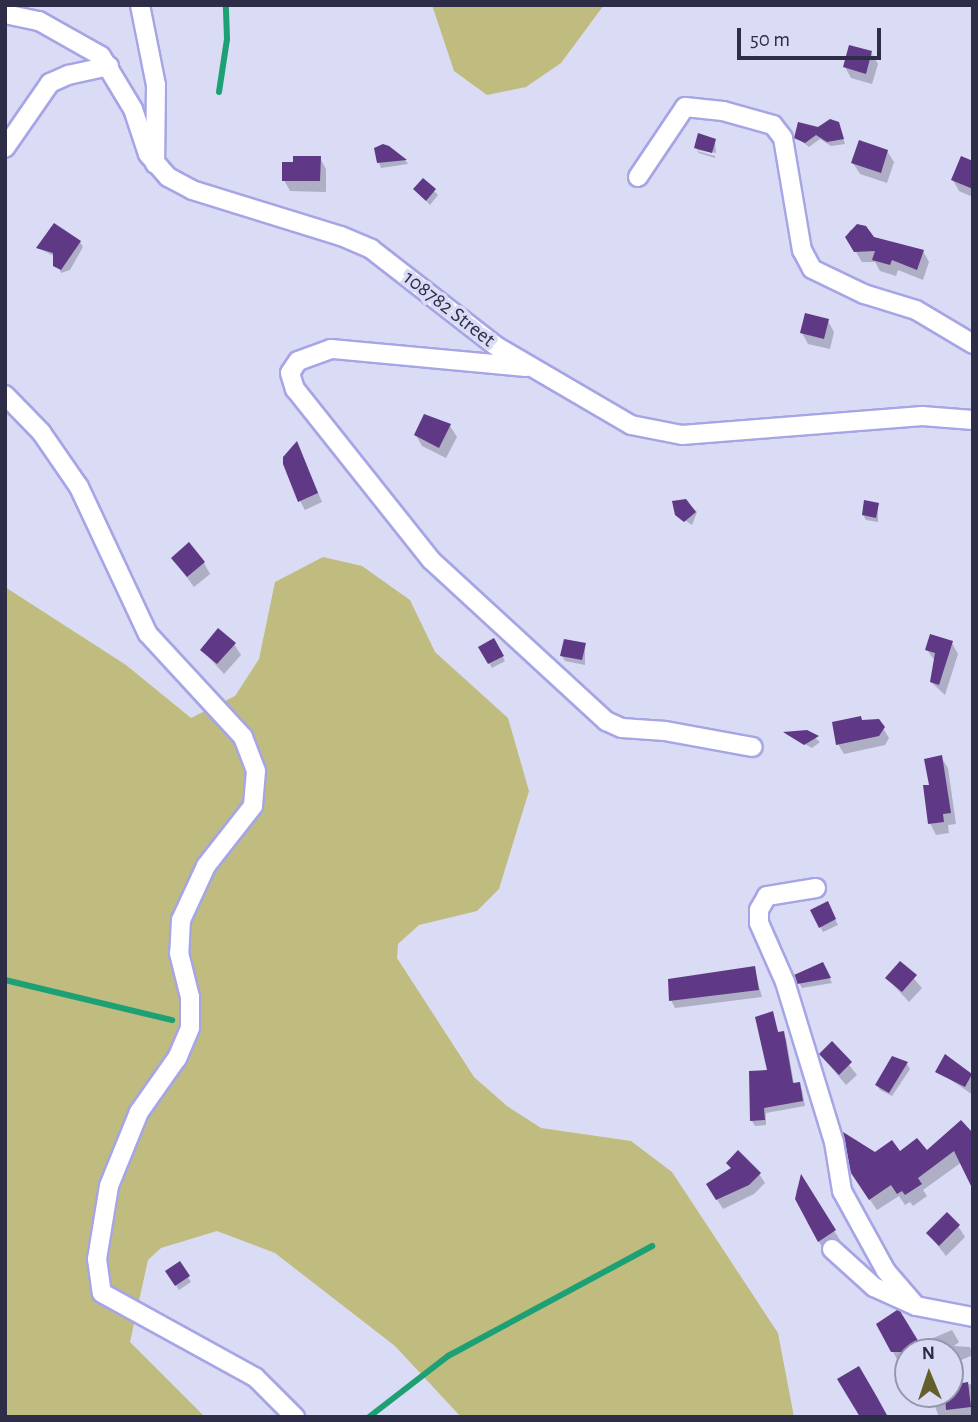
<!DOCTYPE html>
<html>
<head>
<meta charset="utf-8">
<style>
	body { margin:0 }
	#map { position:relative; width:978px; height:1422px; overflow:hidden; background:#dadbf5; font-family:"Alegreya Sans",sans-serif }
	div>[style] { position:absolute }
	.green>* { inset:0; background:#c0bc7f }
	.shadow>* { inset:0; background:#0003 }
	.stream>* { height:6px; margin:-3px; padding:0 3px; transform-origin:3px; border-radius:3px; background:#1ea075 }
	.building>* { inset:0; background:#5f3985 }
	.roads { filter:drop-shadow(2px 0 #a6a5e5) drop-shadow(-2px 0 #a6a5e5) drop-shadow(0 2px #a6a5e5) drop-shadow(0 -2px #a6a5e5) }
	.minor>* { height:18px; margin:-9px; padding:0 9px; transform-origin:9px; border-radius:9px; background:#fff }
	span { translate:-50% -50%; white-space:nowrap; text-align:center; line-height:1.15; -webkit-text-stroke:7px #dadbf5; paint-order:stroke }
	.street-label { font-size:21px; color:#2e2d47 }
	.frame { position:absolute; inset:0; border:7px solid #2e2d47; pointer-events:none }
	.north { position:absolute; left:894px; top:1338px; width:70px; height:70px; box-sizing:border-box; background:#dadbf5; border:2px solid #9595af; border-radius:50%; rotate:358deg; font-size:19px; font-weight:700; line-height:28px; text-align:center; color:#2e2d47 }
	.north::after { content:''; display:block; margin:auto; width:24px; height:32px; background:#635f2b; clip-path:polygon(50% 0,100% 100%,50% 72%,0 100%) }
	.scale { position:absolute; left:737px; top:28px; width:144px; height:32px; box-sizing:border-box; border:4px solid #2e2d47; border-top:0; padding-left:9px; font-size:21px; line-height:24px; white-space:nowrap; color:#2e2d47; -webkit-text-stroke:5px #dadbf5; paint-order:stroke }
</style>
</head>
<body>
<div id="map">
	<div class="green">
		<div style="clip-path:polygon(432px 5px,604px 5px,561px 63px,526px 87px,487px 95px,454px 71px)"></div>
		<div style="clip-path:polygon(323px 557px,362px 566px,410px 600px,435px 652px,508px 718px,529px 791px,499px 889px,477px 911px,419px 925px,398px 944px,397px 958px,474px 1077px,507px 1106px,541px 1128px,631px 1141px,672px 1172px,778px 1333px,794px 1417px,461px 1417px,395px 1346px,275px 1253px,217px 1231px,161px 1248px,148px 1260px,130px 1342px,205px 1417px,5px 1417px,5px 587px,126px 665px,191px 718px,235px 696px,259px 659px,275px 582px)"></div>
	</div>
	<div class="shadow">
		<div style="clip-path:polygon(871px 53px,878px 64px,872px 84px,851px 78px,845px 67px)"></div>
		<div style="clip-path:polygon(840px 128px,845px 144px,831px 146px,820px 139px,809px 147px,796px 137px)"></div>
		<div style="clip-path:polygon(699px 136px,715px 140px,716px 153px,697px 150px)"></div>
		<div style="clip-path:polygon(388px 148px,406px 161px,408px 164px,381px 168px,379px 163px)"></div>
		<div style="clip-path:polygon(697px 151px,715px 156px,715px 158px,699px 153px)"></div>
		<div style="clip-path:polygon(887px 151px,894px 162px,887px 183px,860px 174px,853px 163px)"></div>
		<div style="clip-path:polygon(320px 158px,326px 169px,326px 192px,290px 191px,284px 180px)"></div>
		<div style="clip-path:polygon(973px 162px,973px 197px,959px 191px,953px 180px)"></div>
		<div style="clip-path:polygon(423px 180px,438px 195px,430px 205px,415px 189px)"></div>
		<div style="clip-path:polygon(866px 228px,873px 238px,923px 251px,929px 262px,923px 280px,898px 270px,896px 276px,880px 271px,875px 262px,862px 262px,847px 237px,850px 230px)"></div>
		<div style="clip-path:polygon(80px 242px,83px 247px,70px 270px,61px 273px,56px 257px,38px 248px)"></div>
		<div style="clip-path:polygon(828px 321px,834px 332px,830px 349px,808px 344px,802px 333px)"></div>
		<div style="clip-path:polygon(425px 416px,450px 426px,457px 437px,446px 458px,422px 446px,416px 435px)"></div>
		<div style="clip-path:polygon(301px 452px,322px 502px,305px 510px,300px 501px)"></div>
		<div style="clip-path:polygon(686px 501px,697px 512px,692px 525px,676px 514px)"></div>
		<div style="clip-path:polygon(878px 504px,878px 522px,866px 520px,863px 515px)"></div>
		<div style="clip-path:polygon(173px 558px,204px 563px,210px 574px,194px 587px)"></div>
		<div style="clip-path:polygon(494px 640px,505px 661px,492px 668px,481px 647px)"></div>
		<div style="clip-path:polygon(952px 643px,958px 654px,945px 695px,931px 682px,935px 661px,927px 650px)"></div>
		<div style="clip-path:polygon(234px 644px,241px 655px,224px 674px,202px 650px)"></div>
		<div style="clip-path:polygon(585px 645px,585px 665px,565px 661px,562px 656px)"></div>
		<div style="clip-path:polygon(862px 722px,883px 728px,889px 738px,885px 745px,844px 754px,838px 744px)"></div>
		<div style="clip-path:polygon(807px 731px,820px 742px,812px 748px,786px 734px)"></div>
		<div style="clip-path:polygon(941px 757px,948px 768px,956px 824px,948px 825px,949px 833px,936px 835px,930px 823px,931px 786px)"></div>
		<div style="clip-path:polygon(827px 903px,838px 925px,823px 932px,812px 910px)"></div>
		<div style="clip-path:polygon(900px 963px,922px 988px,909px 1002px,887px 978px)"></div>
		<div style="clip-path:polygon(822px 964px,832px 983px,802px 988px,799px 983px)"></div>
		<div style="clip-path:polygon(754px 968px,762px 997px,675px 1008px,671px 1000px)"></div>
		<div style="clip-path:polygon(772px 1013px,779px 1034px,786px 1038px,794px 1084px,802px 1089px,805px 1106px,766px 1113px,766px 1125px,755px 1126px,752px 1121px,769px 1072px)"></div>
		<div style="clip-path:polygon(832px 1044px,857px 1075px,846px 1085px,821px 1055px)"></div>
		<div style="clip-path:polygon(946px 1057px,973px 1075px,973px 1095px,945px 1076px)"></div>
		<div style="clip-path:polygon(907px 1064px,910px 1069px,892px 1096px,880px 1090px,877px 1085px)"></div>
		<div style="clip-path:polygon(973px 1136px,962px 1162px,923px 1190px,927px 1196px,913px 1206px,910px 1202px,905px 1205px,899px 1196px,877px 1210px,860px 1185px,875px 1154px,927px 1152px)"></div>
		<div style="clip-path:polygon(759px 1174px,765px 1183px,754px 1194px,723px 1209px,708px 1185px)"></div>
		<div style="clip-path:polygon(801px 1178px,840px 1240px,824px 1250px,807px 1222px,811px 1220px,796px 1192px)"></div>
		<div style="clip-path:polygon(958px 1226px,965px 1237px,946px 1256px,928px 1233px)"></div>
		<div style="clip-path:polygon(179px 1263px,191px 1282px,179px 1290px,167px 1271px)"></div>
		<div style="clip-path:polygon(878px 1325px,919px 1344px,952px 1330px,959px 1342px,954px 1346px,970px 1347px,973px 1355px,950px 1365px,950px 1352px,908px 1352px,908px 1379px)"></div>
		<div style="clip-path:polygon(973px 1384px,973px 1417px,939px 1417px,933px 1401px,947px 1398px,950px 1386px)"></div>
	</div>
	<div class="stream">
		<div style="left:219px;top:92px;width:54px;rotate:-81.4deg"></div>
		<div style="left:227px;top:39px;width:34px;rotate:-92deg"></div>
		<div style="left:5px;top:980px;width:172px;rotate:13.5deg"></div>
		<div style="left:369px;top:1417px;width:100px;rotate:-37.7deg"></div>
		<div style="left:448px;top:1356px;width:232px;rotate:-28.3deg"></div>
	</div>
	<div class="building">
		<div style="clip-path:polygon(849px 45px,872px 51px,866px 74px,843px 67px)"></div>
		<div style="clip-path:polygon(830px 119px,839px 122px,844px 139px,827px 142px,816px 135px,805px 143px,794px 138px,798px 122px,818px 127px)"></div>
		<div style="clip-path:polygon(698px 133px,716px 139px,712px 153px,694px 148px)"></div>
		<div style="clip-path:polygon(859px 140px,888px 150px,881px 173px,851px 163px)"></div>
		<div style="clip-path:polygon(383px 144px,389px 146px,407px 160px,377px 163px,374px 148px)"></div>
		<div style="clip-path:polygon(293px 156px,321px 156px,320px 181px,282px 181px,282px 162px,293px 162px)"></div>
		<div style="clip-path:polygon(961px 156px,973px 161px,973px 189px,951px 180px)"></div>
		<div style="clip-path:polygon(423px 178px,436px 189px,426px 201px,413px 189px)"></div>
		<div style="clip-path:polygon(54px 223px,81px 241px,61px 270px,53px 266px,53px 253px,36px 248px)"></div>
		<div style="clip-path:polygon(857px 224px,866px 226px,874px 237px,924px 250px,917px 270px,892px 260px,890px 265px,872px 260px,875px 251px,854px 252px,845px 237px)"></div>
		<div style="clip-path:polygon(805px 313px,829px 319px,824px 339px,800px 333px)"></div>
		<div style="clip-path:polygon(424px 414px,451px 424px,439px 448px,414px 435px)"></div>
		<div style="clip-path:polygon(297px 441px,318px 493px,298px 502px,283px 464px,283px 457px)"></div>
		<div style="clip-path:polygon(686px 499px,696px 512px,684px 522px,675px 515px,672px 501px)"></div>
		<div style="clip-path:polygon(864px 500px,879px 503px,876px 518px,862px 515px)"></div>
		<div style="clip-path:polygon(189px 542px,205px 562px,187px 577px,171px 558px)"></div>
		<div style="clip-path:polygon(218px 628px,236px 643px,217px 664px,200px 650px)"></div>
		<div style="clip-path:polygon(930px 634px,953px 641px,939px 685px,930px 682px,935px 653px,925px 650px)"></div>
		<div style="clip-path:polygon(494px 638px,504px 656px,488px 664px,478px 647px)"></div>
		<div style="clip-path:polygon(564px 639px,586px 643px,582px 660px,560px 656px)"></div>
		<div style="clip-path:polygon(861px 716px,862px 720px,879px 719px,885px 727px,879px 736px,836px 745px,832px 722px)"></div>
		<div style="clip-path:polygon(807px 730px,819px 736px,804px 745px,783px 732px)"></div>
		<div style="clip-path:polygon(942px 755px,951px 813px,943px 814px,944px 822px,928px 824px,923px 785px,929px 785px,924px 759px)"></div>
		<div style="clip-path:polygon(828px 901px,836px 919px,819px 928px,810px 910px)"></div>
		<div style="clip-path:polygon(900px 961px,917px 975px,902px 992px,885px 978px)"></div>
		<div style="clip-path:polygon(823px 962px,831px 978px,797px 984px,794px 975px)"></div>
		<div style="clip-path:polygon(755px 966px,759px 990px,669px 1001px,668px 979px)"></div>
		<div style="clip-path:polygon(773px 1011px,778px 1032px,784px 1031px,793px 1083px,800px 1082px,803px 1101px,764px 1108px,765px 1120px,750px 1121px,749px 1071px,767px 1070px,755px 1017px)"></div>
		<div style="clip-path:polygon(832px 1041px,852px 1062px,839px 1075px,819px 1054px)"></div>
		<div style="clip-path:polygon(945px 1054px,972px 1074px,965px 1087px,935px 1072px)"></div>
		<div style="clip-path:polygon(892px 1056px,908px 1062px,889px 1093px,875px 1085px)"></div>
		<div style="clip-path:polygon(961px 1120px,973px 1133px,973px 1190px,954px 1151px,918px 1178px,922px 1184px,905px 1195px,902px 1191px,897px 1194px,891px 1185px,869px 1200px,851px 1173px,843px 1132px,875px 1152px,892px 1140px,900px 1151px,917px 1138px,927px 1150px)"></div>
		<div style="clip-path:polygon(738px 1150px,761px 1173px,749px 1185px,716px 1200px,706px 1184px,731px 1168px,726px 1163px)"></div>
		<div style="clip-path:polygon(801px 1174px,836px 1230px,818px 1242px,795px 1199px)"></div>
		<div style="clip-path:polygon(947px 1212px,960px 1225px,939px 1246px,926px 1233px)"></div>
		<div style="clip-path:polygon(180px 1261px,190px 1276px,175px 1286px,165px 1271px)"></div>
		<div style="clip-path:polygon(897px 1310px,900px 1311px,925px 1352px,891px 1352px,876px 1324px)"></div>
		<div style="clip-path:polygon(859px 1366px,877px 1397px,888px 1417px,860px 1417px,837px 1379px)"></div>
		<div style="clip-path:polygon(968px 1382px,971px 1407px,946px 1410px,945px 1394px,950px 1394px,950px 1385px)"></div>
	</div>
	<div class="roads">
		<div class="minor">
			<div style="left:140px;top:5px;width:82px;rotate:78.7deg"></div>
			<div style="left:156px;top:85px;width:79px;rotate:90.7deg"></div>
			<div style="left:5px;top:14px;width:35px;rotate:12deg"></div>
			<div style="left:39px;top:21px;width:71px;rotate:29.4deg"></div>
			<div style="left:101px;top:56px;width:62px;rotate:58.9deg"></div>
			<div style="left:133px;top:109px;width:47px;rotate:71.6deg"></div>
			<div style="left:148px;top:154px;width:30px;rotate:49deg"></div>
			<div style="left:168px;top:177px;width:27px;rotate:28deg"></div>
			<div style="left:192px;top:190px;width:156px;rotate:17.2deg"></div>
			<div style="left:341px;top:236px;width:33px;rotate:23deg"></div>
			<div style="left:371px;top:249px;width:158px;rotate:37.8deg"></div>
			<div style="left:496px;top:346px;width:156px;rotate:30.3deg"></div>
			<div style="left:631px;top:425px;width:52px;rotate:11.1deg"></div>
			<div style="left:682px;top:435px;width:241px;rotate:-4.5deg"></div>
			<div style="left:922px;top:416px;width:51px;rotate:4.5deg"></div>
			<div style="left:5px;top:148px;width:79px;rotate:-55.3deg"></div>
			<div style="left:50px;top:83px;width:20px;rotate:-24deg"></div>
			<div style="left:68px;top:75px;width:42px;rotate:-12.4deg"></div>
			<div style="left:638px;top:177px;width:84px;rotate:-56.1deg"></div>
			<div style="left:685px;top:107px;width:38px;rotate:6deg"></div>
			<div style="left:723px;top:111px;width:52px;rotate:15.6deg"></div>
			<div style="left:773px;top:125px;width:16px;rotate:52deg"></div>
			<div style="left:783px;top:138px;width:114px;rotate:80.4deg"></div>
			<div style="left:802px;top:250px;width:21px;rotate:62deg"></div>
			<div style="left:812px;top:269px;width:58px;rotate:25.7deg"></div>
			<div style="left:864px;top:294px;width:54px;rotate:17.1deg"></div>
			<div style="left:916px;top:310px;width:66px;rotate:30.8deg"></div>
			<div style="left:526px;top:367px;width:196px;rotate:-174.7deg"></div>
			<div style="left:331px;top:349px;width:35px;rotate:160deg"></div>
			<div style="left:298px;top:361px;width:14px;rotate:124deg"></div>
			<div style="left:290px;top:373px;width:17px;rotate:73deg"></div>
			<div style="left:295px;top:389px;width:218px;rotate:51.5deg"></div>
			<div style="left:431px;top:560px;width:238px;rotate:42.6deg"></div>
			<div style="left:606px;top:721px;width:17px;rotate:24deg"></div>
			<div style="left:622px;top:728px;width:43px;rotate:4deg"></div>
			<div style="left:665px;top:731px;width:89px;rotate:10.3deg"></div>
			<div style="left:5px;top:395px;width:52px;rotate:45.8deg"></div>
			<div style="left:41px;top:432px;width:67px;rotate:55.4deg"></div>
			<div style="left:79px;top:487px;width:162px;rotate:64.9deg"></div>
			<div style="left:148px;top:634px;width:140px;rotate:47.3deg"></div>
			<div style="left:243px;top:737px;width:36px;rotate:69deg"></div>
			<div style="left:256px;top:771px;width:35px;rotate:95deg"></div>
			<div style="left:253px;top:806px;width:76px;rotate:128.1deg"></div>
			<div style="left:206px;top:866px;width:60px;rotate:114.8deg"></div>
			<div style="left:181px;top:920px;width:33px;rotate:93deg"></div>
			<div style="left:179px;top:953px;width:45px;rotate:76deg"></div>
			<div style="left:190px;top:997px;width:31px;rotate:90deg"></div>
			<div style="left:190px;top:1028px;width:33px;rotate:113deg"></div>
			<div style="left:177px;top:1058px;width:66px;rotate:125.1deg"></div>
			<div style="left:139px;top:1112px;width:80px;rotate:112.1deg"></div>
			<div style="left:109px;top:1186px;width:74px;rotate:99.3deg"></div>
			<div style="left:97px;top:1259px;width:34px;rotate:82deg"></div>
			<div style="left:102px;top:1293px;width:175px;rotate:28.8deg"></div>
			<div style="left:255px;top:1377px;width:57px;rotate:45deg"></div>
			<div style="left:816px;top:888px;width:50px;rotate:170.7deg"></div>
			<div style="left:767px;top:896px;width:16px;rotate:120deg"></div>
			<div style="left:759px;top:910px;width:13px;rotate:90deg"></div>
			<div style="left:759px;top:923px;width:64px;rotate:66.2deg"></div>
			<div style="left:785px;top:982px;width:167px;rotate:73deg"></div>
			<div style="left:834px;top:1142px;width:50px;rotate:80.7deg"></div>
			<div style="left:842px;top:1191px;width:91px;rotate:61.2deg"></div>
			<div style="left:886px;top:1271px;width:46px;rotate:49.4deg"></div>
			<div style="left:832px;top:1249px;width:57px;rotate:42.1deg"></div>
			<div style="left:874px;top:1287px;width:46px;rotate:24.3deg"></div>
			<div style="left:916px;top:1306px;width:58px;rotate:10.9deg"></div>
		</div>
	</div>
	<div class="street-label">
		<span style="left:449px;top:309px;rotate:38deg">108782 Street</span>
	</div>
	<div class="frame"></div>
	<div class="north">N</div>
	<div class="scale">50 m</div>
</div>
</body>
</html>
